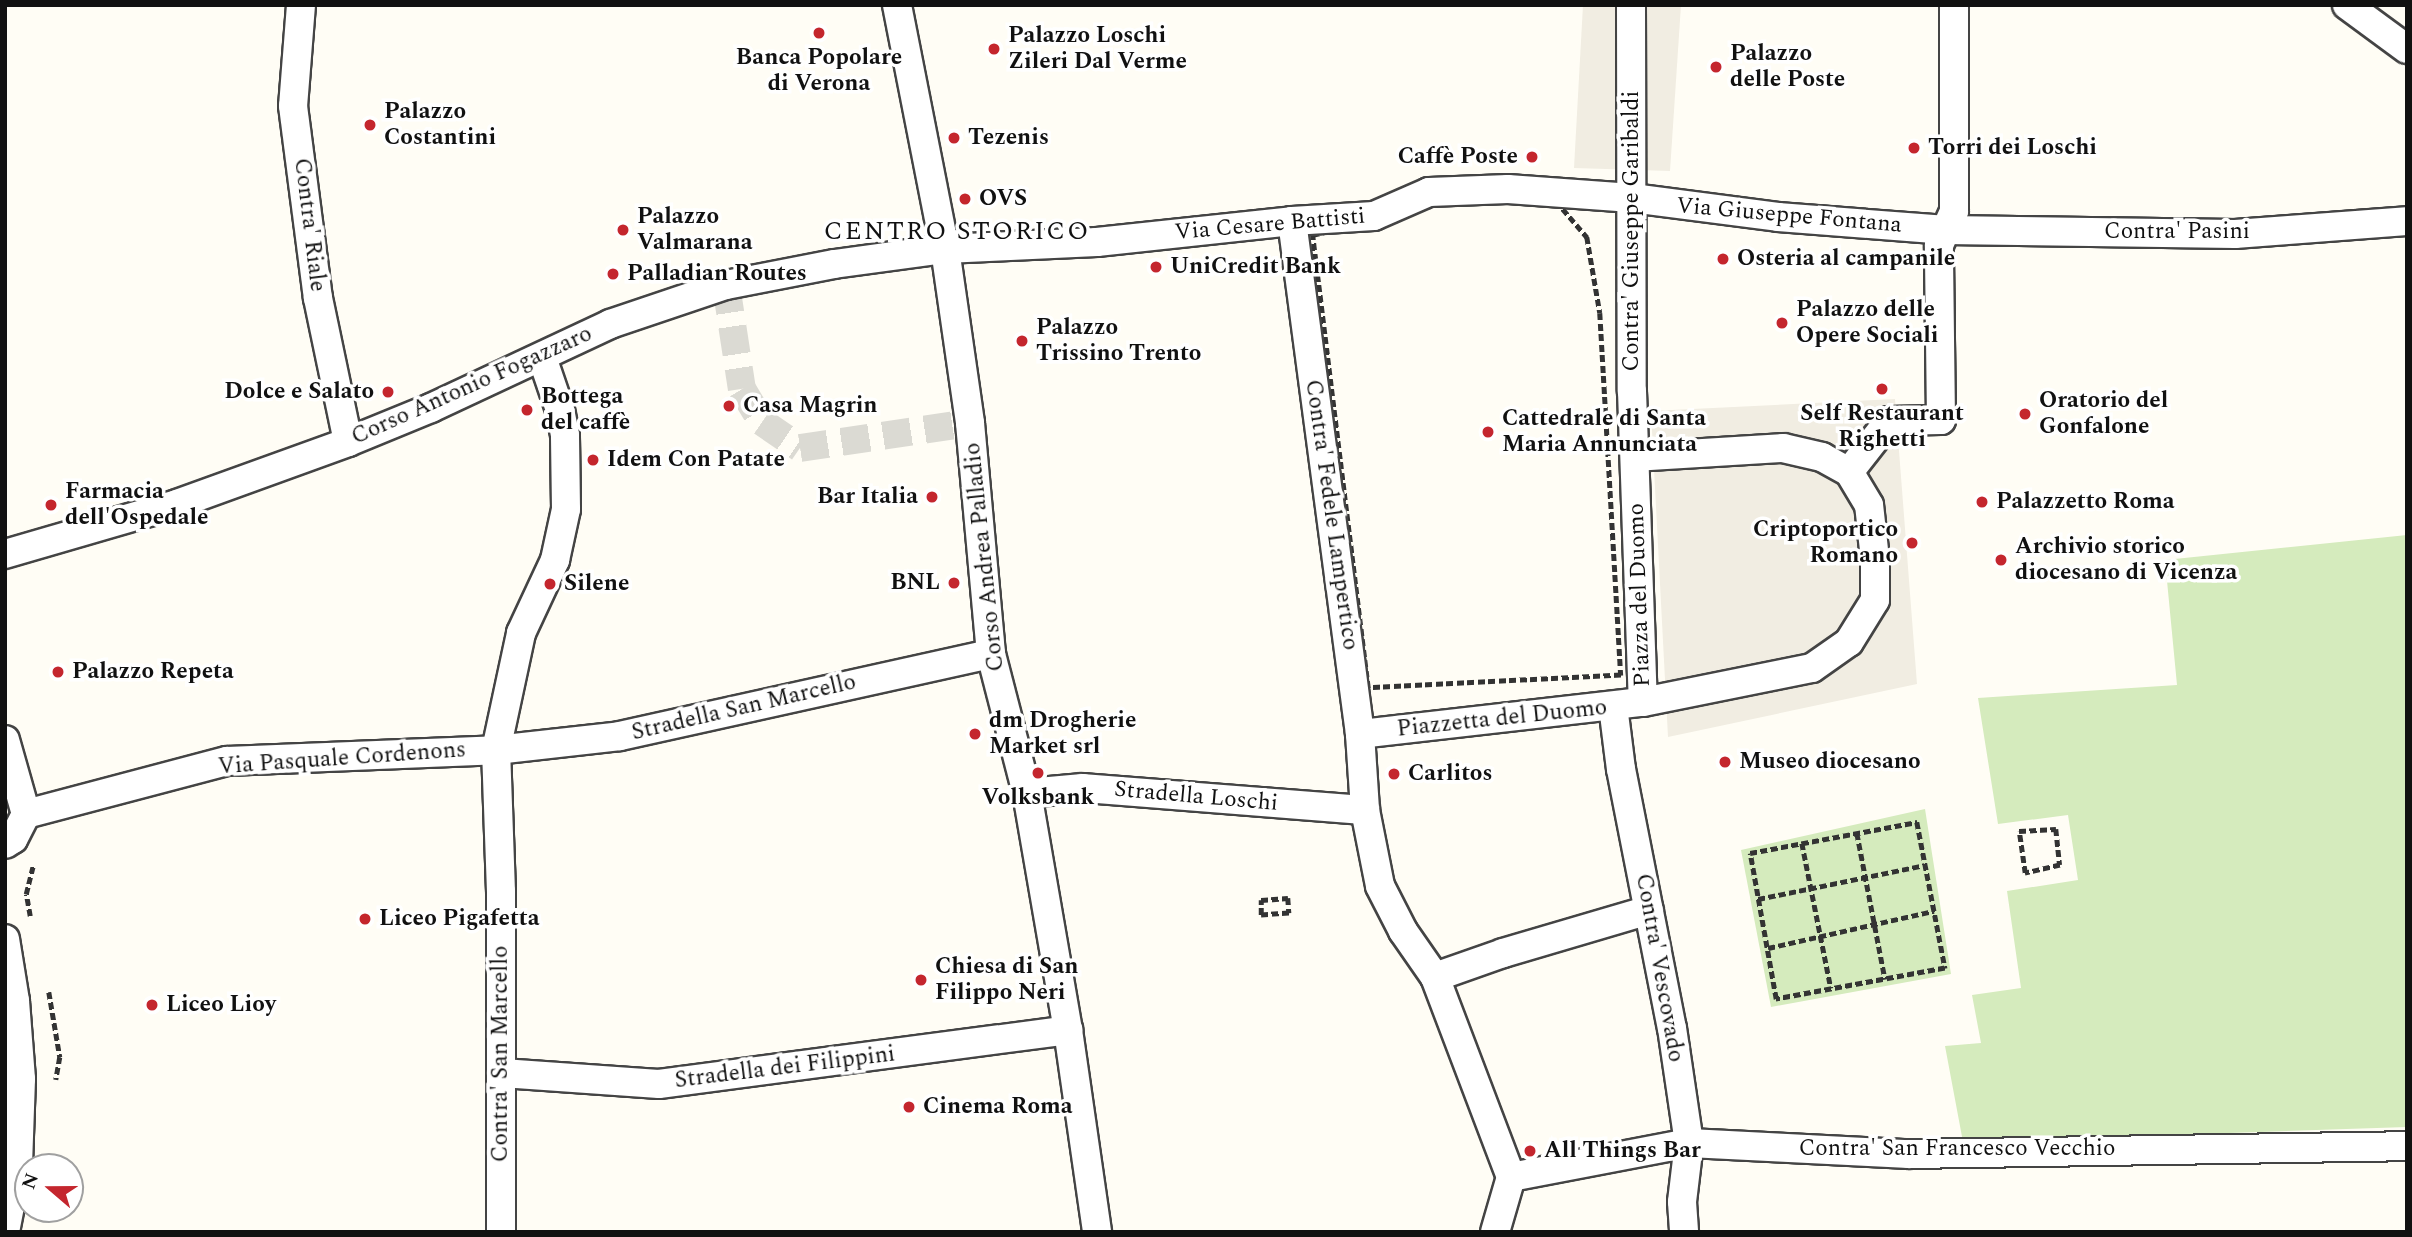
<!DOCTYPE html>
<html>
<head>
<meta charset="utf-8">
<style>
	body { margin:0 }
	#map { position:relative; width:2412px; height:1237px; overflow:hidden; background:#fffdf5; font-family:Spectral,serif }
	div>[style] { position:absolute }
	.green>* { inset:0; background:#d5ebbd }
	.plaza>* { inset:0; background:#f1ede2 }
	.pedestrian-tunnel>* { height:28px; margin-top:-14px; transform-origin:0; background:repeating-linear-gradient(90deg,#dbdad3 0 28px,transparent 0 42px) }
	.path>* { height:4.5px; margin-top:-2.25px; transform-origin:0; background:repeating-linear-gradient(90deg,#333 0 7px,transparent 0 10.5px) }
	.roads { filter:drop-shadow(2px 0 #444) drop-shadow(-2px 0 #444) drop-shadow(0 2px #444) drop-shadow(0 -2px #444) }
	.pedestrian>* { height:28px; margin:-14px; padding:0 14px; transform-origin:14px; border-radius:14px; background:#fff }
	.dots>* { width:19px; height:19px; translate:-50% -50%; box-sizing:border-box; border:4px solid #fff; border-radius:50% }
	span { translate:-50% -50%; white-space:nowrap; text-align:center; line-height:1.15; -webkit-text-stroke:7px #fff; paint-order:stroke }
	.poi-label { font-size:23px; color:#111; font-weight:700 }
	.left { translate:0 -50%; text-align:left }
	.right { translate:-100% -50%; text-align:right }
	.street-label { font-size:23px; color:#111 }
	.quarter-label { font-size:26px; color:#111; letter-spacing:2px }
	.frame { position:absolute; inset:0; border:7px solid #111; pointer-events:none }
	.north { position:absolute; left:14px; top:1153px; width:70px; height:70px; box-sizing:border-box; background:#fff; border:2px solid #a0a0a0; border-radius:50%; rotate:290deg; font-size:19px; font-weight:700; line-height:28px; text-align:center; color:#111 }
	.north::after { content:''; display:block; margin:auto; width:24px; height:32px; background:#c4262e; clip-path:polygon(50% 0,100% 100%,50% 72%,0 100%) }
</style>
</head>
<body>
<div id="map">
	<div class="green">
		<div style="clip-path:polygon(2407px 535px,2407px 1127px,1963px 1142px,1945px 1046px,1981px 1043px,1972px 995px,2021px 988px,2007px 891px,2078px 880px,2068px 815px,1998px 824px,1978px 698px,2177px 685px,2165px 560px)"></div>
		<div style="clip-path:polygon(1925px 809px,1951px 974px,1771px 1007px,1741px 850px)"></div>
	</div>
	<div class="plaza">
		<div style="clip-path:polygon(1583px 5px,1681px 5px,1670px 171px,1574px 168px)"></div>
		<div style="clip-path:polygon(1895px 399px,1917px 684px,1668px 737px,1651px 411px)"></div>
	</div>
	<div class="pedestrian-tunnel">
		<div style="left:726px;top:285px;width:105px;rotate:81.3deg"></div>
		<div style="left:742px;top:389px;width:39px;rotate:59deg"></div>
		<div style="left:762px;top:422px;width:46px;rotate:34.4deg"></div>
		<div style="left:800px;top:448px;width:172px;rotate:-8.4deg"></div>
	</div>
	<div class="path">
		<div style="left:1488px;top:192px;width:32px;rotate:2deg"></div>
		<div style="left:1520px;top:193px;width:37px;rotate:13deg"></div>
		<div style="left:1556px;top:201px;width:48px;rotate:49.3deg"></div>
		<div style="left:1587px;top:237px;width:77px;rotate:80.3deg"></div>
		<div style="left:1600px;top:313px;width:363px;rotate:86.7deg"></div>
		<div style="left:1621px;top:675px;width:253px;rotate:177.1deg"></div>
		<div style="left:1368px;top:688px;width:456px;rotate:-97deg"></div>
		<div style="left:1312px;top:235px;width:181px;rotate:-13.7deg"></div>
		<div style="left:1917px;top:822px;width:149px;rotate:79.1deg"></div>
		<div style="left:1945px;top:968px;width:172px;rotate:169.6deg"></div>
		<div style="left:1776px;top:999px;width:148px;rotate:-100.1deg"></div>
		<div style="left:1750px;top:853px;width:170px;rotate:-10.5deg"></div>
		<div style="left:2056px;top:829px;width:36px;rotate:84deg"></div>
		<div style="left:2060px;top:865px;width:36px;rotate:167deg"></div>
		<div style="left:2025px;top:873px;width:42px;rotate:-98.1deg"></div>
		<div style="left:2019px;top:831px;width:37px;rotate:-3deg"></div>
		<div style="left:1857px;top:833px;width:149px;rotate:79.1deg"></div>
		<div style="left:1802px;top:843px;width:148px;rotate:78.7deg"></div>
		<div style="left:1288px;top:898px;width:15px;rotate:86deg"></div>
		<div style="left:1289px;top:913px;width:28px;rotate:176deg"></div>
		<div style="left:1261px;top:915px;width:15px;rotate:-90deg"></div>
		<div style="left:1261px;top:900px;width:27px;rotate:-4deg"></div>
		<div style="left:1758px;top:899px;width:170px;rotate:-11.5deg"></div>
		<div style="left:30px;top:916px;width:22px;rotate:-100deg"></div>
		<div style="left:26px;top:894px;width:29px;rotate:-76deg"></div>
		<div style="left:1768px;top:948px;width:170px;rotate:-12.6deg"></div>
		<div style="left:49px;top:992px;width:66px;rotate:80.4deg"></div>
		<div style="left:60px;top:1057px;width:23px;rotate:100deg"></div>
	</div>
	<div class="roads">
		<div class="pedestrian">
			<div style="left:301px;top:5px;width:101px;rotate:94.5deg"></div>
			<div style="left:293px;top:106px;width:194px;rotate:82.6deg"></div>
			<div style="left:318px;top:298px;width:147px;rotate:78.2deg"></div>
			<div style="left:897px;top:5px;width:249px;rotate:78.9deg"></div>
			<div style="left:945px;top:249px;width:176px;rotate:81.8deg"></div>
			<div style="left:970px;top:423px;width:232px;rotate:84.8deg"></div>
			<div style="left:991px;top:654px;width:144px;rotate:75.5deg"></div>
			<div style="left:1027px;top:793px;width:241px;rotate:80.2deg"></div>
			<div style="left:1068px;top:1030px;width:204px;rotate:81.8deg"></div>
			<div style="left:1631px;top:5px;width:386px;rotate:89.9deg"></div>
			<div style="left:1632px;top:391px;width:311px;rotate:88deg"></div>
			<div style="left:2347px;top:5px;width:74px;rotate:36.3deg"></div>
			<div style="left:1292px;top:221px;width:517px;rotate:82.45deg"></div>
			<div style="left:1360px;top:734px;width:76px;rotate:86.2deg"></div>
			<div style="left:1365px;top:810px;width:77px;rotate:78.8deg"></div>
			<div style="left:1380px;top:886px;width:51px;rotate:62.9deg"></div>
			<div style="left:1403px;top:931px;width:56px;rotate:55.2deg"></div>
			<div style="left:1435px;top:977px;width:214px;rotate:69.2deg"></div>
			<div style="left:1511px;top:1177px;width:57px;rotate:106.2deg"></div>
			<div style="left:1849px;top:472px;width:65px;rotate:-51.9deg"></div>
			<div style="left:1889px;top:421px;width:52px;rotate:-1.1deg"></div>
			<div style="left:1941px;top:420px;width:175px;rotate:-90.7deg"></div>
			<div style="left:1939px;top:245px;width:37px;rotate:-66deg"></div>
			<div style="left:1954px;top:211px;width:206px;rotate:-90deg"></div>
			<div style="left:5px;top:554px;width:179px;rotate:-16.2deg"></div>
			<div style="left:177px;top:504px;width:182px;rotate:-19.9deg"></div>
			<div style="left:348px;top:442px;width:90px;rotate:-22.3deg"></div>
			<div style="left:431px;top:408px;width:198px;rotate:-25.1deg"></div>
			<div style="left:610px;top:324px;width:122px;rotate:-18.6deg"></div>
			<div style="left:726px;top:285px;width:110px;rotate:-11deg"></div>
			<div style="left:834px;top:264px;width:112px;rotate:-7.7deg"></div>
			<div style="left:945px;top:249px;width:152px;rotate:-2.6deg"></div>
			<div style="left:1097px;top:242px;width:196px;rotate:-6.1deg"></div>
			<div style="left:1292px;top:221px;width:82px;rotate:-3.5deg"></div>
			<div style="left:1374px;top:216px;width:60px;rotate:-23.6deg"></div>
			<div style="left:1429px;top:192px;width:79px;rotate:-2.2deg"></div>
			<div style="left:1508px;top:189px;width:124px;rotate:4.2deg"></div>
			<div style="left:1632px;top:198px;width:147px;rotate:7.4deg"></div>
			<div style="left:1778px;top:217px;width:169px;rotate:4.4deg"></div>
			<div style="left:1946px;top:230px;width:289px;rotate:0.8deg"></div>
			<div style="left:2235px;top:234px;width:172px;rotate:-4.3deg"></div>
			<div style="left:1613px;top:706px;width:64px;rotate:82.8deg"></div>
			<div style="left:1621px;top:769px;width:264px;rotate:78.9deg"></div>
			<div style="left:1672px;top:1028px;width:116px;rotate:81.6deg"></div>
			<div style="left:1689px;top:1143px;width:59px;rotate:96.8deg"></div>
			<div style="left:1682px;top:1202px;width:30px;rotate:86deg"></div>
			<div style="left:1360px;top:734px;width:285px;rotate:-6.5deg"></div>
			<div style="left:1643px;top:702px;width:172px;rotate:-11.4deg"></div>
			<div style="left:1812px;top:668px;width:45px;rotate:-35.1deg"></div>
			<div style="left:1849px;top:642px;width:49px;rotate:-58.2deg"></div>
			<div style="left:1875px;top:600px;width:41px;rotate:-90deg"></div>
			<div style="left:1875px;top:559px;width:54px;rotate:-96.3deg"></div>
			<div style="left:1869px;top:505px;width:39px;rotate:-121deg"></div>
			<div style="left:1849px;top:472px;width:31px;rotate:-151deg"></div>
			<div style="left:1822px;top:457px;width:40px;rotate:-167deg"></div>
			<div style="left:1783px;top:448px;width:148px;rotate:176.5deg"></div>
			<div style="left:5px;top:740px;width:77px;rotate:74.2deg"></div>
			<div style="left:26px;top:814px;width:28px;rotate:117deg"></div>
			<div style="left:13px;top:839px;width:9px;rotate:148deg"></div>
			<div style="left:1027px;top:793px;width:56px;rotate:-5.1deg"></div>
			<div style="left:1083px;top:788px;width:283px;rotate:4.5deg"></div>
			<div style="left:26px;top:814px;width:208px;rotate:-14.8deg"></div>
			<div style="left:227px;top:761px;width:269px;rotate:-2.3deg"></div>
			<div style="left:496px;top:750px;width:125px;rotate:-6.4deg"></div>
			<div style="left:620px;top:736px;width:380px;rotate:-12.5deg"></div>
			<div style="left:5px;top:939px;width:63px;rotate:80.8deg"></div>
			<div style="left:15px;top:1001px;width:78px;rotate:85.6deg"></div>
			<div style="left:21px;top:1079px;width:86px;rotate:92deg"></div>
			<div style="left:18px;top:1165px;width:68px;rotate:101deg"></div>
			<div style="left:1435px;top:977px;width:72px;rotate:-19.4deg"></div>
			<div style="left:1503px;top:953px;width:152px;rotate:-16.4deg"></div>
			<div style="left:502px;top:1073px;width:157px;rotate:4deg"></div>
			<div style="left:659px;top:1084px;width:413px;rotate:-7.5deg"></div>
			<div style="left:1511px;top:1177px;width:181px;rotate:-10.8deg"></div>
			<div style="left:1689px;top:1143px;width:220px;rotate:2.9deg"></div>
			<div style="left:1909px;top:1154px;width:498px;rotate:-0.9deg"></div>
			<div style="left:501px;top:1232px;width:340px;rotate:-90deg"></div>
			<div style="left:501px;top:892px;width:142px;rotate:-92deg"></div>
			<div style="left:496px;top:750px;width:120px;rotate:-77.9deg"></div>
			<div style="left:521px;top:633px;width:81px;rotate:-65deg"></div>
			<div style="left:555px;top:560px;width:52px;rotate:-77.8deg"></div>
			<div style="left:566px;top:509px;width:74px;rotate:-90.8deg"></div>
			<div style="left:565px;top:435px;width:25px;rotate:-101deg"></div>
			<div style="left:560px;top:410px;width:56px;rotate:-108.8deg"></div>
		</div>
	</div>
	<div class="dots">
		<div style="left:819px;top:33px;background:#c4262e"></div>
		<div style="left:994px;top:49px;background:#c4262e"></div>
		<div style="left:1716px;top:67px;background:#c4262e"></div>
		<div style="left:370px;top:125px;background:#c4262e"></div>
		<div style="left:954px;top:138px;background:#c4262e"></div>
		<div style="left:1914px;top:148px;background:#c4262e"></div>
		<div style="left:1532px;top:157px;background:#c4262e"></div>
		<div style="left:965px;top:199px;background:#c4262e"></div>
		<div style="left:623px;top:230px;background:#c4262e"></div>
		<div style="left:1723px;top:259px;background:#c4262e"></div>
		<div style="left:1156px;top:267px;background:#c4262e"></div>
		<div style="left:613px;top:274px;background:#c4262e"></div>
		<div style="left:1782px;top:323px;background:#c4262e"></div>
		<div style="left:1022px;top:341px;background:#c4262e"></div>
		<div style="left:1882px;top:389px;background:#c4262e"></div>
		<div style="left:388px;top:392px;background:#c4262e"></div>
		<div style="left:729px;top:406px;background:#c4262e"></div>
		<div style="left:527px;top:410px;background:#c4262e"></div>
		<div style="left:2025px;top:414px;background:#c4262e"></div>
		<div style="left:1488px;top:432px;background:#c4262e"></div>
		<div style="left:593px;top:460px;background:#c4262e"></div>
		<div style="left:932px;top:497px;background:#c4262e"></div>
		<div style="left:1982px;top:502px;background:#c4262e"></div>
		<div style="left:51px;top:505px;background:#c4262e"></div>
		<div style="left:1912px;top:543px;background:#c4262e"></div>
		<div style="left:2001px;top:560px;background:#c4262e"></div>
		<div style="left:954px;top:583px;background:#c4262e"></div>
		<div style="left:550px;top:584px;background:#c4262e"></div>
		<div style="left:58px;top:672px;background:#c4262e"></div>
		<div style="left:975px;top:734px;background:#c4262e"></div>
		<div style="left:1725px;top:762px;background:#c4262e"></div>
		<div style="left:1038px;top:773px;background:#c4262e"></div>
		<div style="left:1394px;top:774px;background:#c4262e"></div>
		<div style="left:365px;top:919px;background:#c4262e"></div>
		<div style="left:921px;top:980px;background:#c4262e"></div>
		<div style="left:152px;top:1005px;background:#c4262e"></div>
		<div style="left:909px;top:1107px;background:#c4262e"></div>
		<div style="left:1530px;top:1151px;background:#c4262e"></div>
	</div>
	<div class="poi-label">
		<span class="left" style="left:1008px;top:49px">Palazzo Loschi<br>Zileri Dal Verme</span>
		<span class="left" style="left:1730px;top:67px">Palazzo<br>delle Poste</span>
		<span style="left:819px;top:71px">Banca Popolare<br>di Verona</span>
		<span class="left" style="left:384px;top:125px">Palazzo<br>Costantini</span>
		<span class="left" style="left:968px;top:138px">Tezenis</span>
		<span class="left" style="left:1928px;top:148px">Torri dei Loschi</span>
		<span class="right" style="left:1518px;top:157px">Caffè Poste</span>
		<span class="left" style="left:979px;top:199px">OVS</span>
		<span class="left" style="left:637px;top:230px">Palazzo<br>Valmarana</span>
		<span class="left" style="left:1737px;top:259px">Osteria al campanile</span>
		<span class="left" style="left:1170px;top:267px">UniCredit Bank</span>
		<span class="left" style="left:627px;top:274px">Palladian Routes</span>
		<span class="left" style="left:1796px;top:323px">Palazzo delle<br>Opere Sociali</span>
		<span class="left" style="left:1036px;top:341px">Palazzo<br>Trissino Trento</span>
		<span class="right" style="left:374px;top:392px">Dolce e Salato</span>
		<span class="left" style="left:541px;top:410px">Bottega<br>del caffè</span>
		<span class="left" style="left:2039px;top:414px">Oratorio del<br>Gonfalone</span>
		<span class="left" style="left:743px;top:406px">Casa Magrin</span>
		<span style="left:1882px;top:427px">Self Restaurant<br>Righetti</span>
		<span class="left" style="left:1502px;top:432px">Cattedrale di Santa<br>Maria Annunciata</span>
		<span class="left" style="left:607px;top:460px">Idem Con Patate</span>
		<span class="left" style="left:65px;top:505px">Farmacia<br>dell'Ospedale</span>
		<span class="right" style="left:918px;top:497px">Bar Italia</span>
		<span class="left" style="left:1996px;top:502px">Palazzetto Roma</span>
		<span class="right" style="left:1898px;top:543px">Criptoportico<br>Romano</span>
		<span class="left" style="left:2015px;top:560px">Archivio storico<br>diocesano di Vicenza</span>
		<span class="right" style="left:940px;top:583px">BNL</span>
		<span class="left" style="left:564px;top:584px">Silene</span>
		<span class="left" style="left:72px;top:672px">Palazzo Repeta</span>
		<span class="left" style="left:989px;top:734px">dm Drogherie<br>Market srl</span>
		<span class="left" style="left:1739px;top:762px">Museo diocesano</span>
		<span class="left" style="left:1408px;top:774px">Carlitos</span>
		<span style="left:1038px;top:798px">Volksbank</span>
		<span class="left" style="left:379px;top:919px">Liceo Pigafetta</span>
		<span class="left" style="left:935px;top:980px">Chiesa di San<br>Filippo Neri</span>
		<span class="left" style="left:166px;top:1005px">Liceo Lioy</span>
		<span class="left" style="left:923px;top:1107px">Cinema Roma</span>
		<span class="left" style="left:1544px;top:1151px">All Things Bar</span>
	</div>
	<div class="street-label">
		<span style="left:1789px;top:216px;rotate:5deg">Via Giuseppe Fontana</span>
		<span style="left:309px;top:225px;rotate:83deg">Contra' Riale</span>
		<span style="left:1270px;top:225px;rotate:-5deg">Via Cesare Battisti</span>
		<span style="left:1632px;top:231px;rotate:-90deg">Contra' Giuseppe Garibaldi</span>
		<span style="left:2177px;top:232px">Contra' Pasini</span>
		<span style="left:472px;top:386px;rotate:-24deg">Corso Antonio Fogazzaro</span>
		<span style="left:1331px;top:515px;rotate:82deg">Contra' Fedele Lampertico</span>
		<span style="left:985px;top:557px;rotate:-96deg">Corso Andrea Palladio</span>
		<span style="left:1640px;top:595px;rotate:-92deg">Piazza del Duomo</span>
		<span style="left:744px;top:708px;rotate:-13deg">Stradella San Marcello</span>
		<span style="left:1502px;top:719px;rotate:-6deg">Piazzetta del Duomo</span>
		<span style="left:342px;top:759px;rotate:-4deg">Via Pasquale Cordenons</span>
		<span style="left:1196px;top:797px;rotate:5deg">Stradella Loschi</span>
		<span style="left:1659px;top:968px;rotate:80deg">Contra' Vescovado</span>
		<span style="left:501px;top:1054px;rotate:-90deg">Contra' San Marcello</span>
		<span style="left:785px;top:1068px;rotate:-7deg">Stradella dei Filippini</span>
		<span style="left:1957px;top:1149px">Contra' San Francesco Vecchio</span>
	</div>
	<div class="quarter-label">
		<span style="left:957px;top:232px">CENTRO STORICO</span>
	</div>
	<div class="frame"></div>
	<div class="north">N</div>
</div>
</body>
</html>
